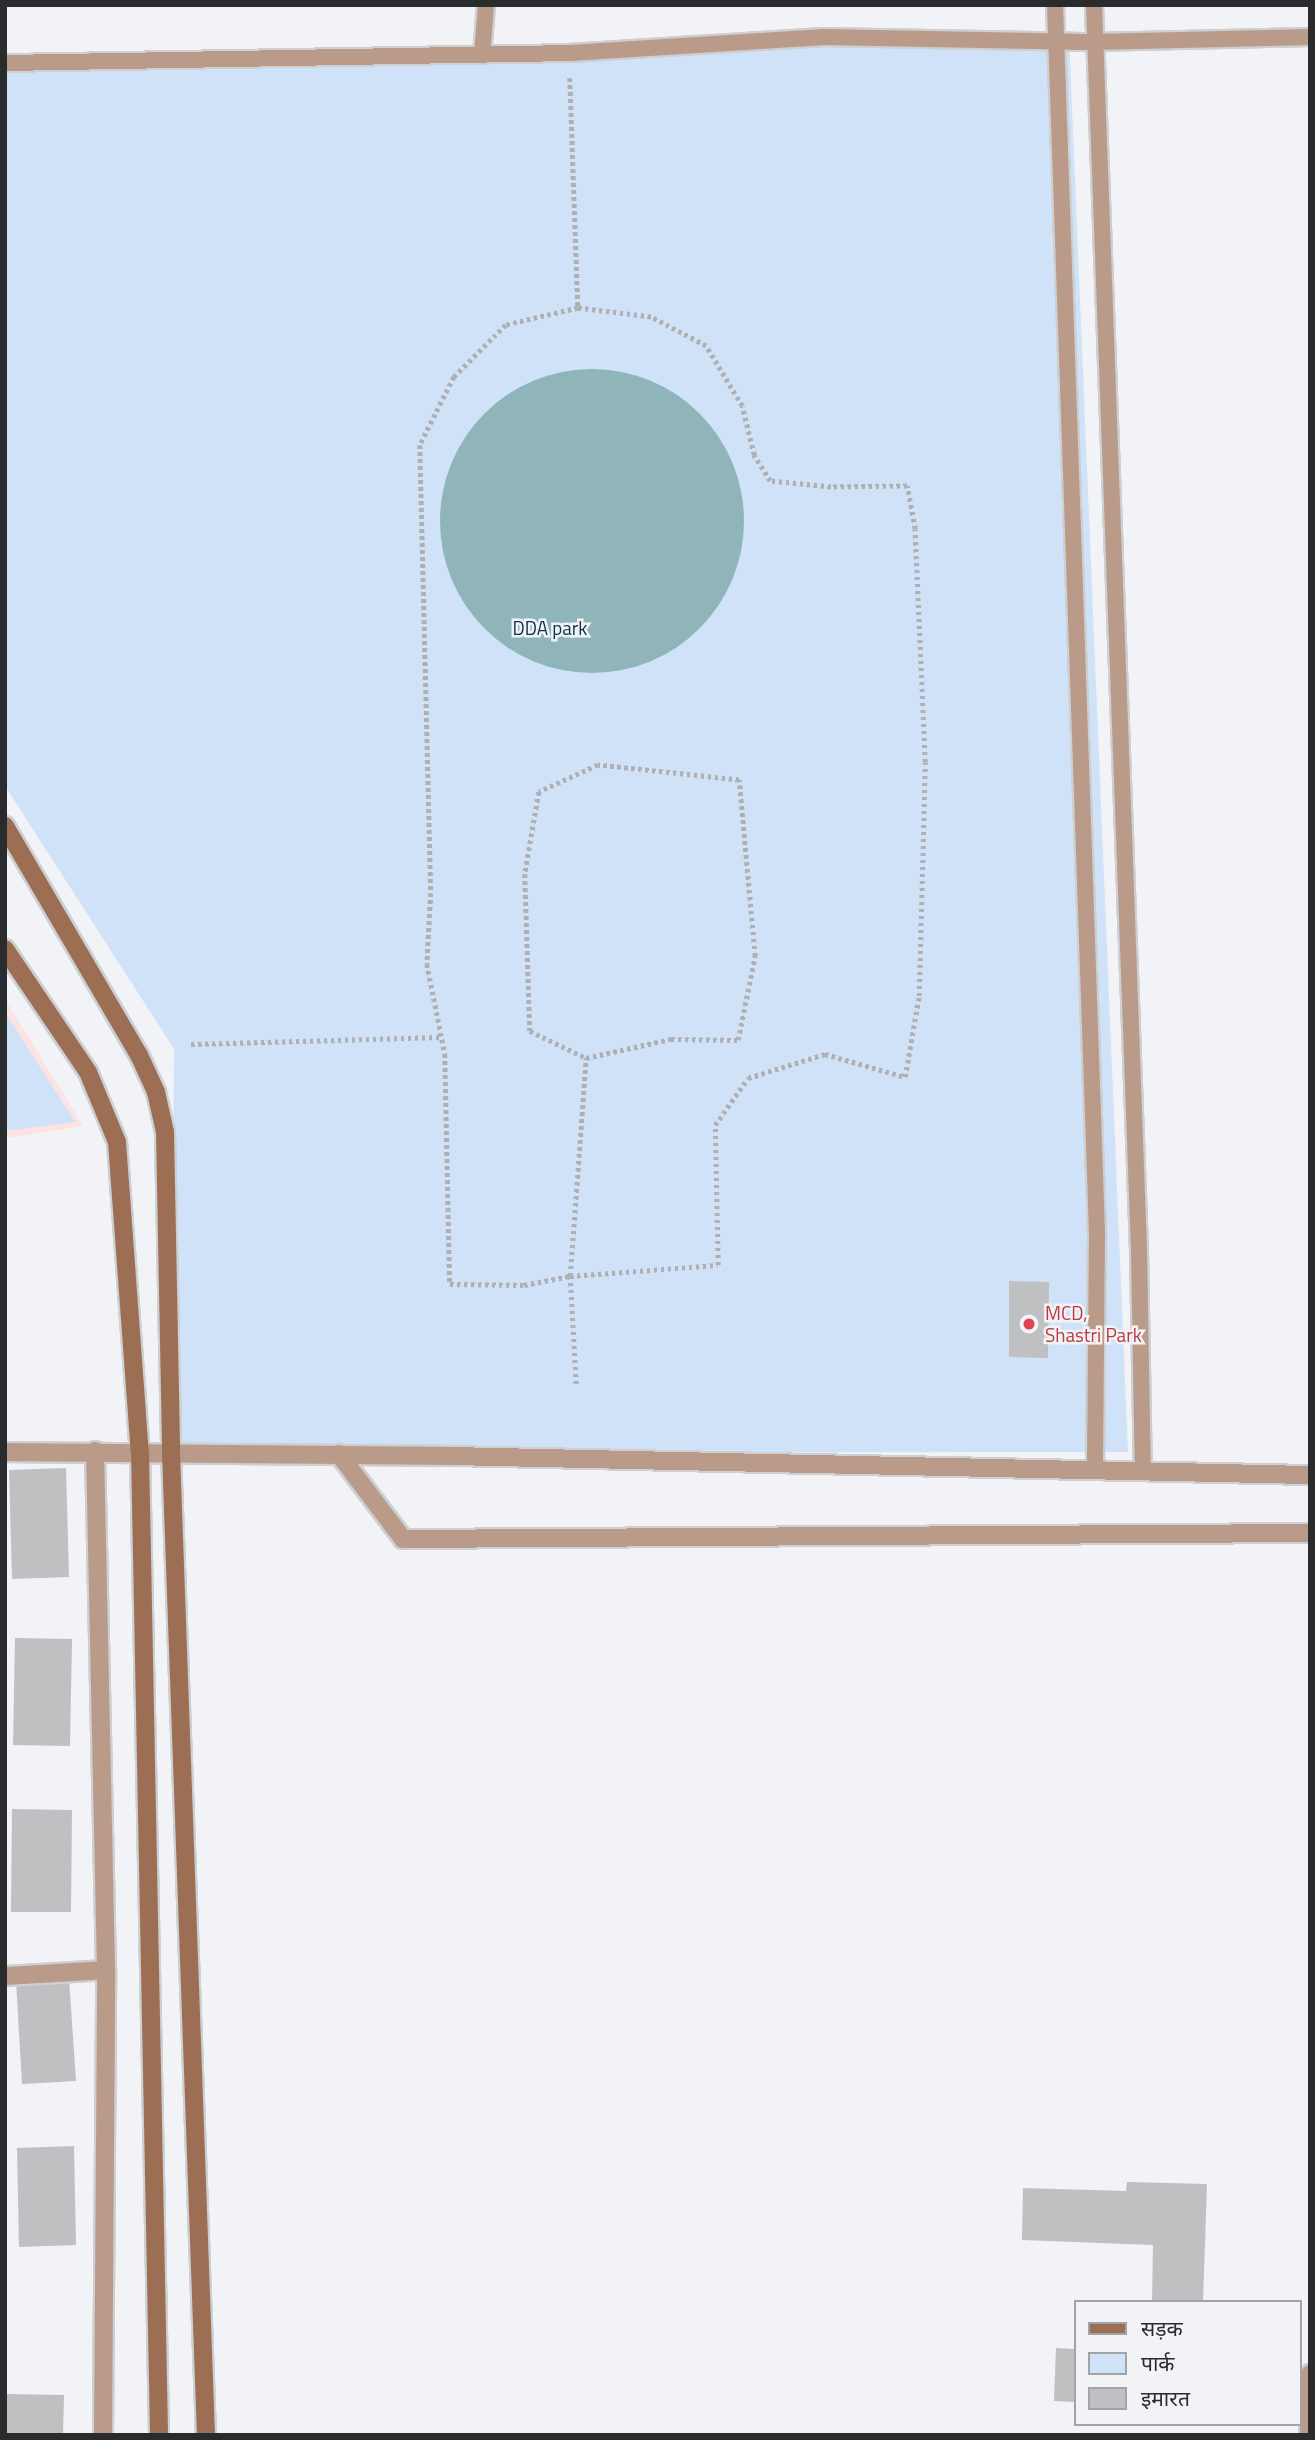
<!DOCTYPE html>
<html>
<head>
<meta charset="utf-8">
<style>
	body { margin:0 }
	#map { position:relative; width:1315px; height:2440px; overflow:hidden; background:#f1f3f6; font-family:"Titillium Web","Noto Sans Devanagari",sans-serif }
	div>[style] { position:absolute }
	.education>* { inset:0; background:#fde2e3 }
	.green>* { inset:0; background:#d0e2f8 }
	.water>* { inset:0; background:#8fb5ba }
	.round { border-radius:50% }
	.building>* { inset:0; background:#bec0c2 }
	.path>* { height:4.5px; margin-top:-2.25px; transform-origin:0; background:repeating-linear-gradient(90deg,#afb0b3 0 3.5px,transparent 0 7px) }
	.roads { filter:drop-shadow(2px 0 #cdcfd2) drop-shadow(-2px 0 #cdcfd2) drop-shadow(0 2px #cdcfd2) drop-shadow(0 -2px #cdcfd2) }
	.lane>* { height:16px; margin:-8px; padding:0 8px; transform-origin:8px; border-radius:8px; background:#ba9a88 }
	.street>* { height:18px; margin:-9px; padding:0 9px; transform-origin:9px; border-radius:9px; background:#ba9a88 }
	.secondary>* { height:18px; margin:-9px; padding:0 9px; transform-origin:9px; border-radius:9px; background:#9c6f54 }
	.dots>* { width:19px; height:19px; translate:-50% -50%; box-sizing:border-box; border:4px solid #f1f3f6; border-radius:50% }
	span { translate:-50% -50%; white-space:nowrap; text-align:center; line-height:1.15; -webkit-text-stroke:5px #f1f3f6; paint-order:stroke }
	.park-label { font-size:19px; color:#123053 }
	.health-label { font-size:19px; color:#be3a42 }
	.left { translate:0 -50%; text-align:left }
	.frame { position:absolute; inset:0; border:7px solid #2a2b2c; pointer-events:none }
	.legend { position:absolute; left:1074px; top:2300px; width:228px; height:126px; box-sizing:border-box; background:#f1f3f6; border:2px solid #a1a3a5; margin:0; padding:9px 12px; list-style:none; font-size:21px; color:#2a2b2c }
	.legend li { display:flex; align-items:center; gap:14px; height:35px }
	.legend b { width:35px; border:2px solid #a1a3a5 }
</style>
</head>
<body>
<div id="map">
	<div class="education">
		<div style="clip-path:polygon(5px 999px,83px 1126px,5px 1138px)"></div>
	</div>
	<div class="green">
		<div style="clip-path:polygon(1069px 36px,1128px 1452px,171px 1453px,174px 1049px,5px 786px,5px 70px)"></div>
		<div style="clip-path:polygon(5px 1012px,75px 1122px,5px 1131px)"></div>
	</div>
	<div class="water">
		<div class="round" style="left:440px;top:369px;width:304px;height:304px"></div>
	</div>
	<div class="building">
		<div style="clip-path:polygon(1009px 1281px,1049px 1282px,1048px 1358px,1009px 1357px)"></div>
		<div style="clip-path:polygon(66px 1468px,69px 1577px,12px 1579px,9px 1470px)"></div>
		<div style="clip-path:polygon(15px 1638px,72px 1639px,70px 1746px,13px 1745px)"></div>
		<div style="clip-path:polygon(12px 1809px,72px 1810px,71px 1912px,11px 1912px)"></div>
		<div style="clip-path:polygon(69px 1978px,76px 2081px,22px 2084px,16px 1981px)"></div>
		<div style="clip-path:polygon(74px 2146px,76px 2245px,19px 2247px,17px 2148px)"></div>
		<div style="clip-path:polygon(1127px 2182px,1207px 2184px,1203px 2302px,1152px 2302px,1153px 2245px,1022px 2240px,1023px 2188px,1126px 2191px)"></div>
		<div style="clip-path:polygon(1056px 2348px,1075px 2349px,1075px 2402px,1054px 2401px)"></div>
		<div style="clip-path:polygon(5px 2394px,64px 2395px,63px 2435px,5px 2435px)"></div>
	</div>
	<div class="path">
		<div style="left:570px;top:78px;width:230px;rotate:88deg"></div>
		<div style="left:191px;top:1044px;width:250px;rotate:-1.6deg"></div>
		<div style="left:576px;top:1384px;width:108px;rotate:-93.2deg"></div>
		<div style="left:570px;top:1276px;width:148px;rotate:-4.3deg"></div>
		<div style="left:718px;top:1265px;width:140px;rotate:-91.2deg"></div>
		<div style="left:715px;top:1125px;width:57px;rotate:-54.9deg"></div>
		<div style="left:748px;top:1078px;width:81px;rotate:-17.3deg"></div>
		<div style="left:825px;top:1054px;width:83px;rotate:16deg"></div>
		<div style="left:905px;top:1077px;width:82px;rotate:-80.2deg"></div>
		<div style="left:919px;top:996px;width:234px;rotate:-88.5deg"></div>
		<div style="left:925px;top:762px;width:233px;rotate:-92.5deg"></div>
		<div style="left:915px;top:529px;width:44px;rotate:-100.5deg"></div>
		<div style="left:907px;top:486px;width:76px;rotate:179.2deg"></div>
		<div style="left:831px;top:487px;width:61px;rotate:-174.4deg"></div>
		<div style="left:770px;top:481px;width:31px;rotate:-122deg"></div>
		<div style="left:754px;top:455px;width:50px;rotate:-103.8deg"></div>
		<div style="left:742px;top:406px;width:70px;rotate:-121deg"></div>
		<div style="left:706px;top:346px;width:62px;rotate:-152.2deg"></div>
		<div style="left:651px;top:317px;width:74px;rotate:-173deg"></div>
		<div style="left:578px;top:308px;width:74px;rotate:166.7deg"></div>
		<div style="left:506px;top:325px;width:74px;rotate:135deg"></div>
		<div style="left:454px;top:377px;width:76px;rotate:116.6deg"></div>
		<div style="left:420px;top:445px;width:448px;rotate:88.6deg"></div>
		<div style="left:431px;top:893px;width:71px;rotate:93.2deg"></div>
		<div style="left:427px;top:964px;width:92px;rotate:78.7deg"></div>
		<div style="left:445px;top:1054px;width:230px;rotate:88.8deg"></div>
		<div style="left:450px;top:1284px;width:74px;rotate:0.8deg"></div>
		<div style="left:524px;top:1285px;width:47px;rotate:-11.1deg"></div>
		<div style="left:570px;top:1276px;width:219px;rotate:-85.8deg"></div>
		<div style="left:586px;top:1058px;width:87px;rotate:-12.6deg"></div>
		<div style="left:671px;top:1039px;width:67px;rotate:0.9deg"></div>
		<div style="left:738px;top:1040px;width:86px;rotate:-78.6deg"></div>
		<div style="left:755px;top:956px;width:177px;rotate:-95.2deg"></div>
		<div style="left:739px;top:780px;width:142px;rotate:-173.9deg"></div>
		<div style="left:598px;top:765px;width:65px;rotate:155.4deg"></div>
		<div style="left:539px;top:792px;width:83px;rotate:99.7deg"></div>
		<div style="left:525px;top:874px;width:157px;rotate:88.2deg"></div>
		<div style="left:530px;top:1031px;width:62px;rotate:25.7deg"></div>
	</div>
	<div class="roads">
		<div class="lane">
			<div style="left:1055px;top:5px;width:1230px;rotate:88.04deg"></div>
			<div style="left:1097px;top:1234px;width:236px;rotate:90.5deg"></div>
			<div style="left:1094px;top:5px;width:1247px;rotate:87.93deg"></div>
			<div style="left:1139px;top:1251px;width:220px;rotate:89deg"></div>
			<div style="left:482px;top:55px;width:50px;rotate:-85.4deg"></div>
			<div style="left:5px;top:63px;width:565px;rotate:-1.01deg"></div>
			<div style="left:570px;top:53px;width:255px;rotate:-3.6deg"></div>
			<div style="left:824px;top:37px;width:270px;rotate:1.1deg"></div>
			<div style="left:1094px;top:42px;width:216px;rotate:-1.3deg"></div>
		</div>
		<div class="street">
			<div style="left:5px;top:1452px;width:446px;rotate:0.5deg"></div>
			<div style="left:451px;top:1456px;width:859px;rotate:1.27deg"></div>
			<div style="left:339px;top:1454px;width:106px;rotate:53deg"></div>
			<div style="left:403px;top:1539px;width:907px;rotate:-0.38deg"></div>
			<div style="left:5px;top:1976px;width:101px;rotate:-3.4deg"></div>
			<div style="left:106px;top:1970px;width:519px;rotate:-91.21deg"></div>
			<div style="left:103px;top:2435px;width:465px;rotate:-89.6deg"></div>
			<div style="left:1309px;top:2435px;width:61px;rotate:-89.1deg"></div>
		</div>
		<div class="secondary">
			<div style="left:5px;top:826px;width:265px;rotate:59.7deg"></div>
			<div style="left:139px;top:1055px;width:41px;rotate:65.3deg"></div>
			<div style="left:156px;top:1092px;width:41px;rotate:77.3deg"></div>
			<div style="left:165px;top:1132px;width:321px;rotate:88.9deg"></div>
			<div style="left:171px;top:1453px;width:983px;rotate:87.96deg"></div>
			<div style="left:5px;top:949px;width:148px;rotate:56deg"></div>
			<div style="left:88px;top:1072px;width:76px;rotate:67.5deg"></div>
			<div style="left:117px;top:1142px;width:311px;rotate:85.8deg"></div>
			<div style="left:140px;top:1452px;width:983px;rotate:88.89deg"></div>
		</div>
	</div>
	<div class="dots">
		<div style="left:1029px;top:1324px;background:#e0444e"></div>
	</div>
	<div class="park-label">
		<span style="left:550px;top:628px">DDA park</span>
	</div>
	<div class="health-label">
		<span class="left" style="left:1045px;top:1324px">MCD,<br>Shastri Park</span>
	</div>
	<div class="frame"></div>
	<ul class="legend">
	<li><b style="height:9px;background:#9c6f54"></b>सड़क</li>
	<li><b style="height:19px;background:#d0e2f8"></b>पार्क</li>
	<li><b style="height:19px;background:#bec0c2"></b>इमारत</li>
	</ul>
</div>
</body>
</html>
